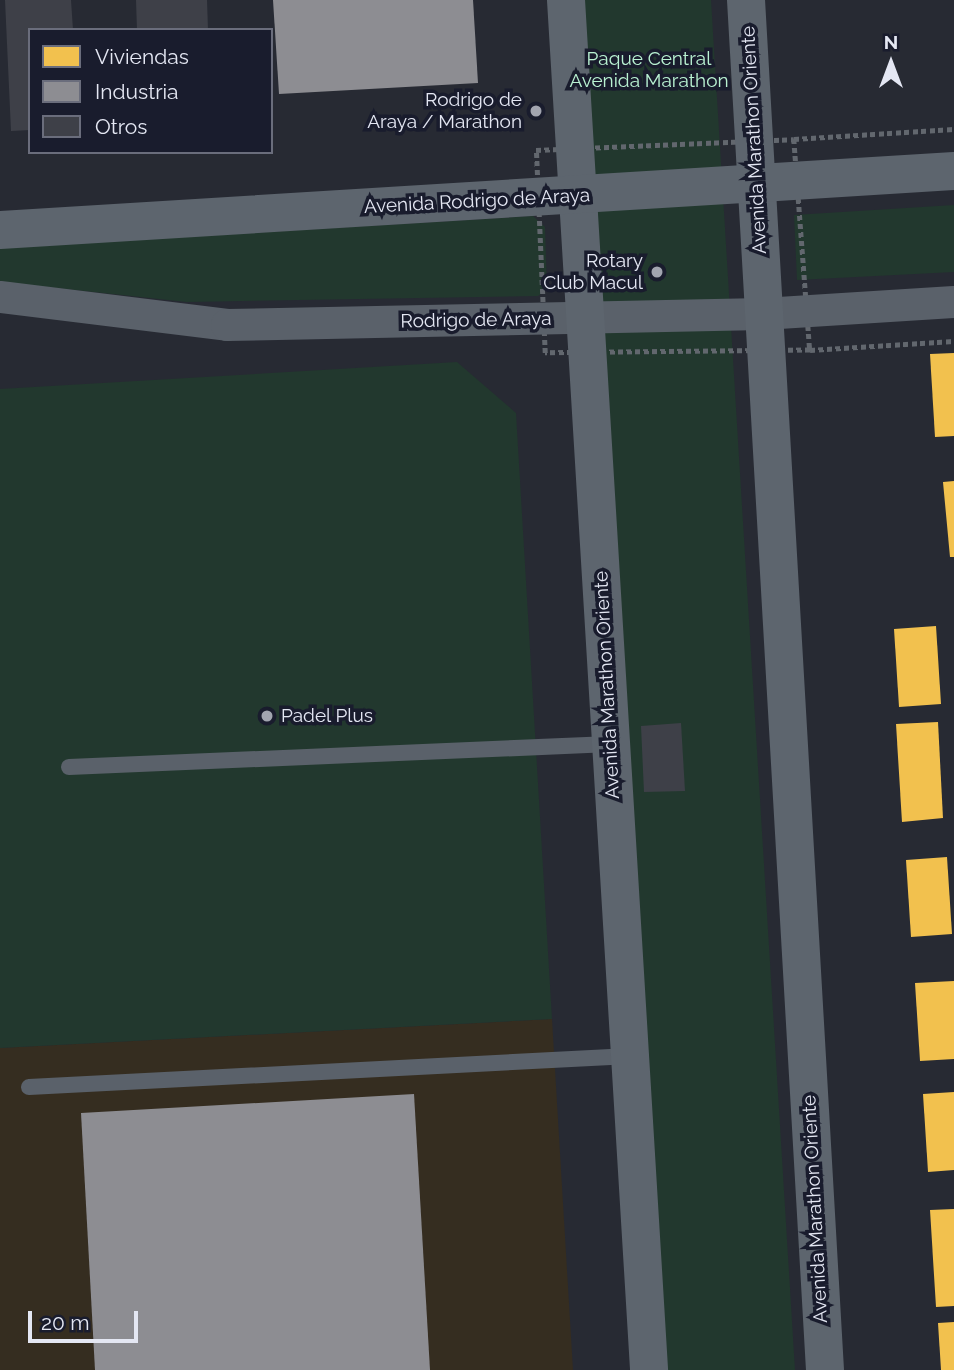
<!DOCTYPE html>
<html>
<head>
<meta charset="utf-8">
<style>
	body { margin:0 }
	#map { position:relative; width:954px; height:1370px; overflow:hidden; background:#272a33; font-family:Raleway,sans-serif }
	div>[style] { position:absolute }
	.industrial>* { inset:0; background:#352d20 }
	.green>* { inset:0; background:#22382e }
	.homes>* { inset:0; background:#f2c14e }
	.industry>* { inset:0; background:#8d8d92 }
	.building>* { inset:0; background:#3e4048 }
	.path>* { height:4.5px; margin-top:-2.25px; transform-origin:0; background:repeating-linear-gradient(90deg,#62676e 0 5px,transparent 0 8.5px) }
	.service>* { height:16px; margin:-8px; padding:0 8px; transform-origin:8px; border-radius:8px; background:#5a616a }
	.minor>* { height:32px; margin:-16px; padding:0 16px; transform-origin:16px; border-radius:16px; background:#5a616a }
	.secondary>* { height:38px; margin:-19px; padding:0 19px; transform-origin:19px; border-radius:19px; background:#5d656e }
	.dots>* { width:19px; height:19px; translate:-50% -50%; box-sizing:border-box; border:4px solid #191c2d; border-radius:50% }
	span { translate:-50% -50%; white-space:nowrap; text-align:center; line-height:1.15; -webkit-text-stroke:7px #191c2d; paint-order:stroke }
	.park-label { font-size:19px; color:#b9f2d2 }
	.poi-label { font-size:19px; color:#e4e7f3 }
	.right { translate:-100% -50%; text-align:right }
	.left { translate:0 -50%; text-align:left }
	.street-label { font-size:19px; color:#e4e7f3 }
	.legend { position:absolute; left:28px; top:28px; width:245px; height:126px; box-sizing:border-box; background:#191c2d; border:2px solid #6a6d7c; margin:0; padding:9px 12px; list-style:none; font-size:21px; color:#e4e7f3 }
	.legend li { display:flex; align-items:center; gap:14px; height:35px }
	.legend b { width:35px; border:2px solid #6a6d7c }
	.north { position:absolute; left:856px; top:28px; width:70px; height:70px; -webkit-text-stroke:5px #191c2d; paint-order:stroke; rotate:0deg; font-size:19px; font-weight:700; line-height:28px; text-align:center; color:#e4e7f3 }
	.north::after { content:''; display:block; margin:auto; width:24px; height:32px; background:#e4e7f3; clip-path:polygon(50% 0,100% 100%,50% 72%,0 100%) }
	.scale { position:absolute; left:28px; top:1311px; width:110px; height:32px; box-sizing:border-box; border:4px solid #e4e7f3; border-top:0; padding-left:9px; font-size:21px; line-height:24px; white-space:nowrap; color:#e4e7f3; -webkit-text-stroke:5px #191c2d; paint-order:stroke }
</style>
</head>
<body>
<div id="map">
	<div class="industrial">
		<div style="clip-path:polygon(552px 1019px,573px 1370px,0 1370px,0 1048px)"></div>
	</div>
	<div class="green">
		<div style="clip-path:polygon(579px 0,711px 0,795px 1370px,665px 1370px)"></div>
		<div style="clip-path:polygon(954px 205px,954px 272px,797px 280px,794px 215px)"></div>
		<div style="clip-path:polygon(533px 216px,545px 227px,547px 289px,538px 296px,187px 302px,0 282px,0 248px)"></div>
		<div style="clip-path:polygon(457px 362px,516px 413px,552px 1019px,0 1048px,0 389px)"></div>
	</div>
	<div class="homes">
		<div style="clip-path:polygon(954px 353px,954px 436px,935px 437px,930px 354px)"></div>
		<div style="clip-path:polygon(954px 481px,954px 557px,950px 557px,943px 482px)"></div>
		<div style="clip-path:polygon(936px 626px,941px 704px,899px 707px,894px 629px)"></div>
		<div style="clip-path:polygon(938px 722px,943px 818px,902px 822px,896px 724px)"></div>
		<div style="clip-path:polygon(947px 857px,952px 934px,911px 937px,906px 860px)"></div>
		<div style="clip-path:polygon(954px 981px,954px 1059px,920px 1061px,915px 983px)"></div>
		<div style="clip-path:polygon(954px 1092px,954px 1170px,928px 1172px,923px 1094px)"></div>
		<div style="clip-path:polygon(954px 1209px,954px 1306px,936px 1307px,930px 1210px)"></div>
		<div style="clip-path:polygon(954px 1322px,954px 1370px,941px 1370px,938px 1323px)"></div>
	</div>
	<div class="industry">
		<div style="clip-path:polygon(273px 0,473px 0,478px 83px,279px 94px)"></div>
		<div style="clip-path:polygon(414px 1094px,430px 1370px,95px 1370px,81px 1113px)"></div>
	</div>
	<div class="building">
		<div style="clip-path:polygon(5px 0,71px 0,73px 30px,30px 30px,30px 130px,11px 131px)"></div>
		<div style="clip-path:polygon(136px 0,207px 0,208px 30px,137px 30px)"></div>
		<div style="clip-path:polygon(681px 723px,685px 791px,644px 792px,641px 726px)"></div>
	</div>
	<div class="path">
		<div style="left:794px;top:139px;width:212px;rotate:85.7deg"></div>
		<div style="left:810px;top:350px;width:265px;rotate:179.4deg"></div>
		<div style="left:545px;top:353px;width:203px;rotate:-92.5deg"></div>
		<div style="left:536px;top:150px;width:258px;rotate:-2.4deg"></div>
		<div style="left:794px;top:139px;width:160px;rotate:-3.6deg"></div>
		<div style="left:810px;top:350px;width:144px;rotate:-3.6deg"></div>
	</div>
	<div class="service">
		<div style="left:69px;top:767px;width:542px;rotate:-2.43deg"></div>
		<div style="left:29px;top:1087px;width:602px;rotate:-2.95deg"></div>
	</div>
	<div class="minor">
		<div style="left:0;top:297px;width:229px;rotate:7deg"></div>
		<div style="left:227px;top:325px;width:536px;rotate:-1.18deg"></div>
		<div style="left:763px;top:314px;width:191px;rotate:-3.6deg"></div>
	</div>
	<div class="secondary">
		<div style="left:566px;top:0;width:1373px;rotate:86.53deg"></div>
		<div style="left:746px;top:0;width:1372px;rotate:86.7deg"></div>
		<div style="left:0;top:230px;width:956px;rotate:-3.54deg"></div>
	</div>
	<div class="dots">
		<div style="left:536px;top:111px;background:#a2a5b0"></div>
		<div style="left:657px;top:272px;background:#a2a5b0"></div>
		<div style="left:267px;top:716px;background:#a2a5b0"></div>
	</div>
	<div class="park-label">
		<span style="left:649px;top:70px">Paque Central<br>Avenida Marathon</span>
	</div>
	<div class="poi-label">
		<span class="right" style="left:522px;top:111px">Rodrigo de<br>Araya / Marathon</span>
		<span class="right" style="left:643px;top:272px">Rotary<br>Club Macul</span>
		<span class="left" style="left:281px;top:716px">Padel Plus</span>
	</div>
	<div class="street-label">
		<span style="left:754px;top:140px;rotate:-93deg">Avenida Marathon Oriente</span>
		<span style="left:477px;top:201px;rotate:-3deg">Avenida Rodrigo de Araya</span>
		<span style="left:476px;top:320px;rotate:-1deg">Rodrigo de Araya</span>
		<span style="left:607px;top:685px;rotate:-93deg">Avenida Marathon Oriente</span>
		<span style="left:815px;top:1209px;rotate:-93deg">Avenida Marathon Oriente</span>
	</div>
	<ul class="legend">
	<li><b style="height:19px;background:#f2c14e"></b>Viviendas</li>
	<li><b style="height:19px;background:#8d8d92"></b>Industria</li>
	<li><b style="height:19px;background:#3e4048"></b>Otros</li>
	</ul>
	<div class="north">N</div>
	<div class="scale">20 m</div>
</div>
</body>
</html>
